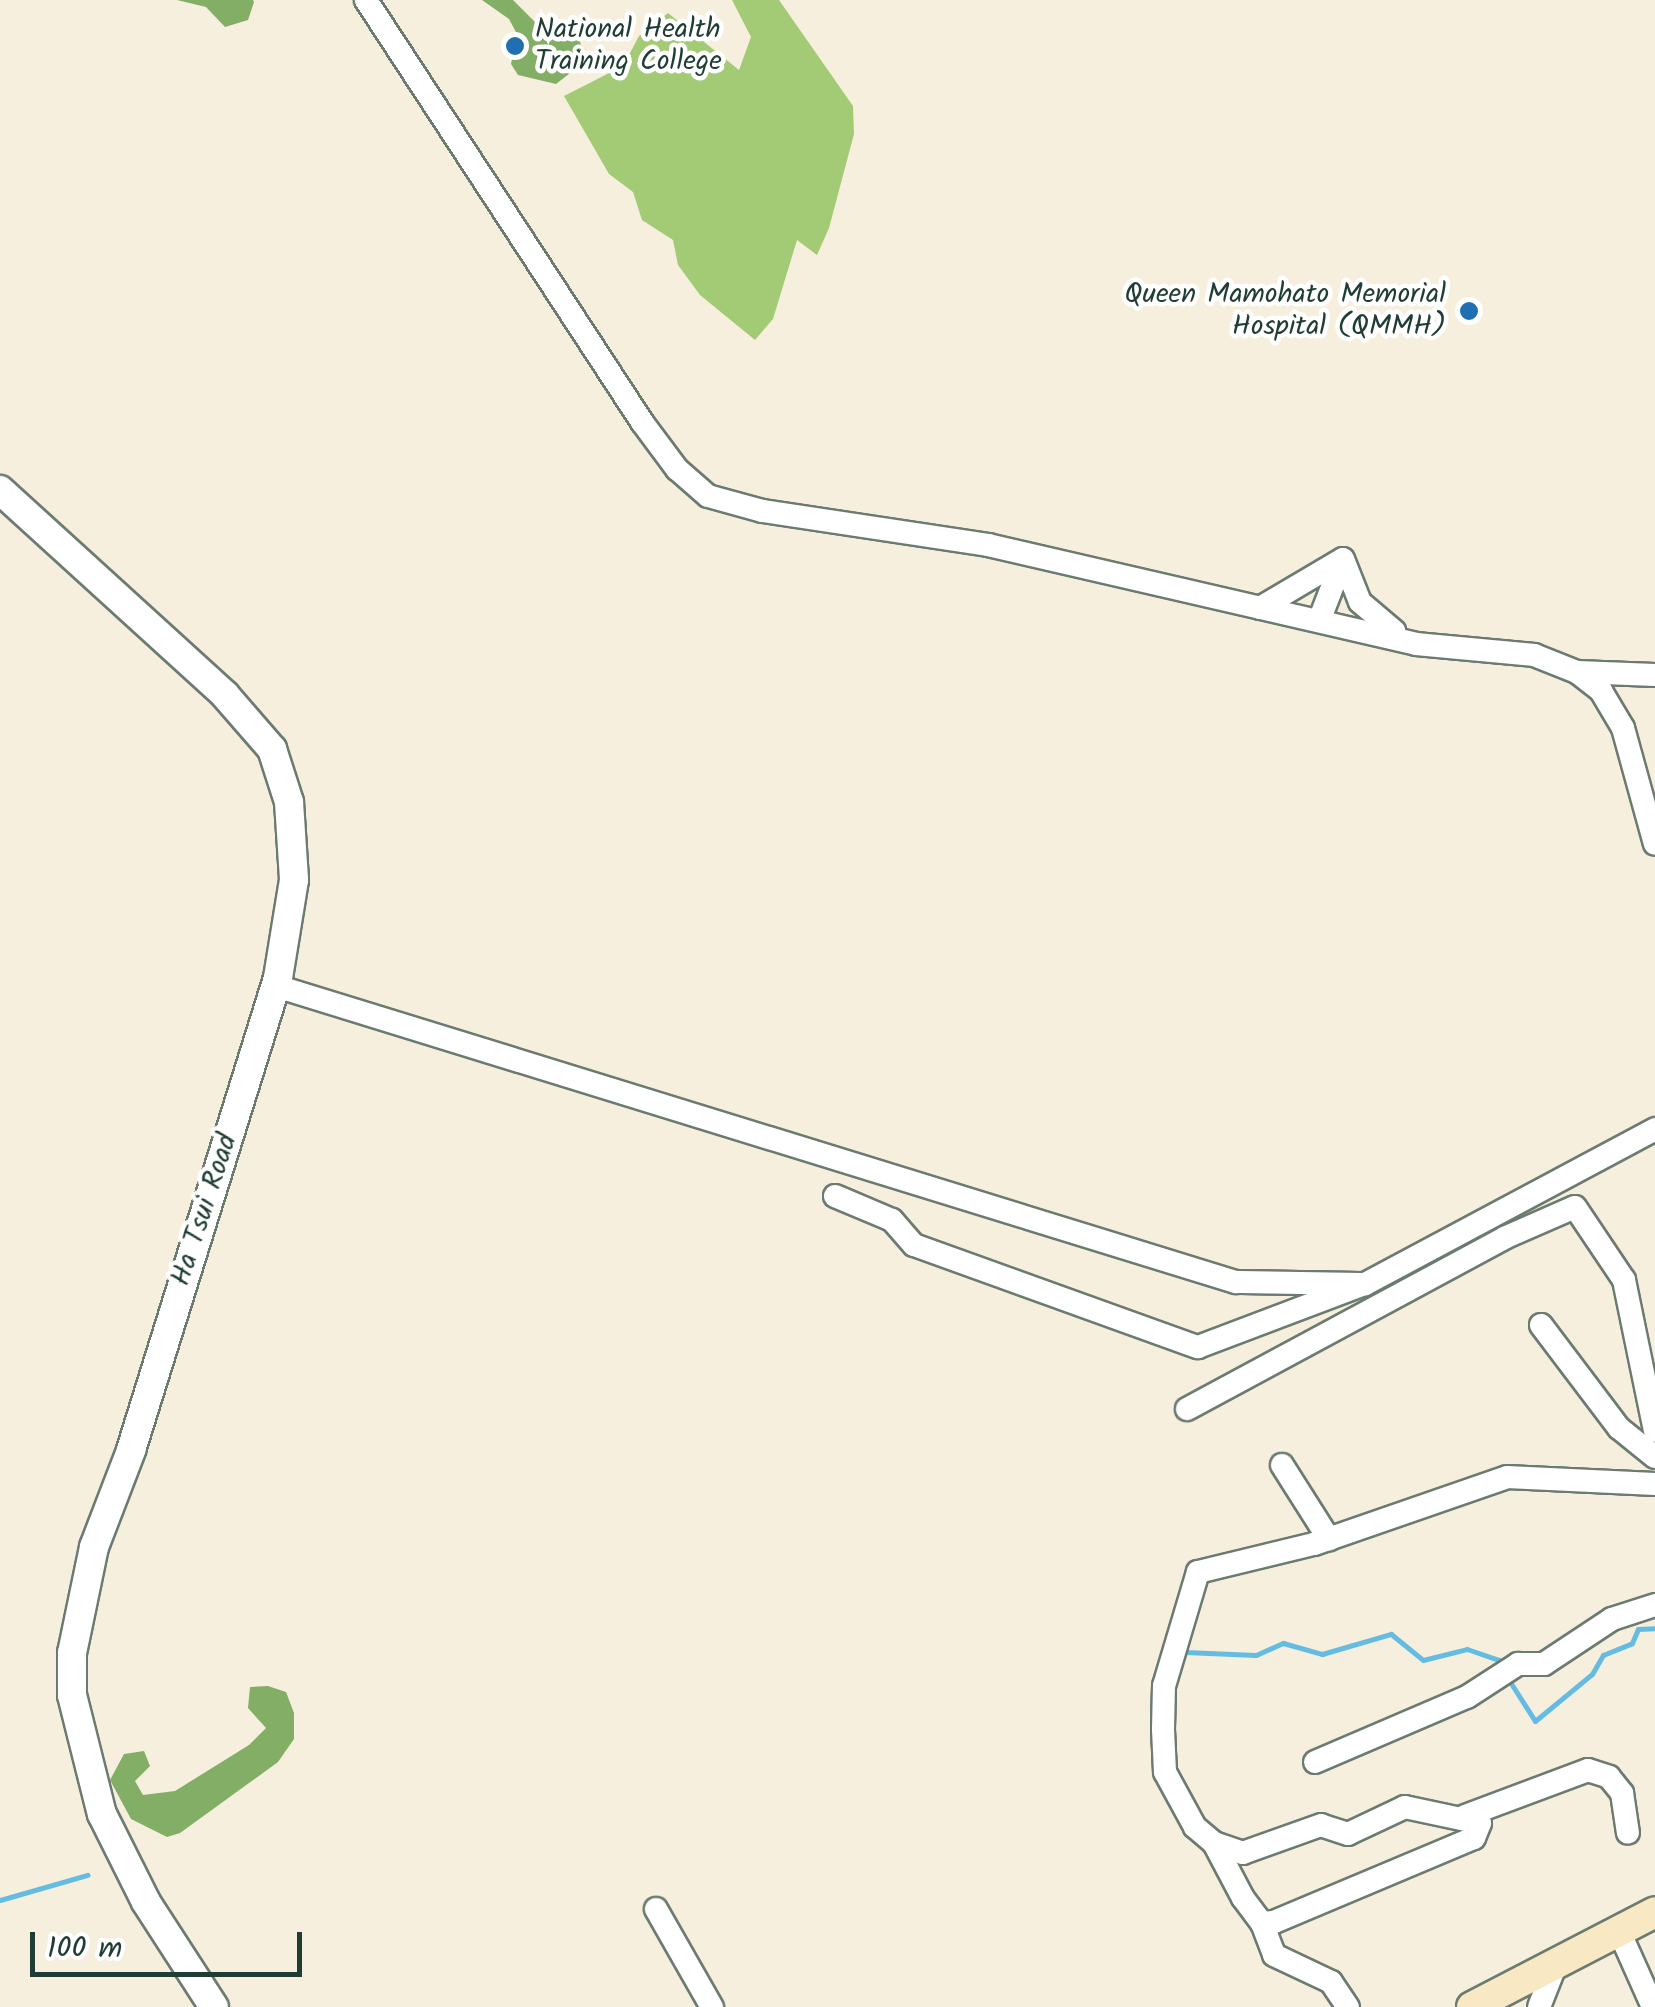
<!DOCTYPE html>
<html>
<head>
<meta charset="utf-8">
<style>
	body { margin:0 }
	#map { position:relative; width:1655px; height:2007px; overflow:hidden; background:#f7efde; font-family:Kalam,sans-serif }
	div>[style] { position:absolute }
	.green>* { inset:0; background:#a3ca74 }
	.forest>* { inset:0; background:#82ae66 }
	.stream>* { height:5px; margin:-2.5px; padding:0 2.5px; transform-origin:2.5px; border-radius:2.5px; background:#65bce2 }
	.roads { filter:drop-shadow(2px 0 #6b7b70) drop-shadow(-2px 0 #6b7b70) drop-shadow(0 2px #6b7b70) drop-shadow(0 -2px #6b7b70) }
	.minor>* { height:22px; margin:-11px; padding:0 11px; transform-origin:11px; border-radius:11px; background:#fff }
	.tertiary>* { height:28px; margin:-14px; padding:0 14px; transform-origin:14px; border-radius:14px; background:#fff }
	.secondary>* { height:30px; margin:-15px; padding:0 15px; transform-origin:15px; border-radius:15px; background:#f8e8c3 }
	.dots>* { width:28px; height:28px; translate:-50% -50%; box-sizing:border-box; border:5px solid #fff; border-radius:50% }
	span { translate:-50% -50%; white-space:nowrap; text-align:center; line-height:1.15; -webkit-text-stroke:9px #fff; paint-order:stroke }
	.poi-label { font-size:28px; color:#1f3d34 }
	.left { translate:0 -50%; text-align:left }
	.right { translate:-100% -50%; text-align:right }
	.street-label { font-size:28px; color:#1f3d34 }
	.scale { position:absolute; left:30px; top:1932px; width:272px; height:45px; box-sizing:border-box; border:5px solid #1f3d34; border-top:0; padding-left:12px; font-size:30px; line-height:35px; white-space:nowrap; color:#1f3d34; -webkit-text-stroke:8px #fff; paint-order:stroke }
</style>
</head>
<body>
<div id="map">
	<div class="green">
		<div style="clip-path:polygon(732px 0,779px 0,853px 106px,854px 134px,829px 228px,817px 255px,797px 240px,773px 319px,755px 340px,700px 295px,678px 265px,673px 240px,642px 220px,633px 192px,609px 174px,564px 96px,623px 66px,639px 36px,668px 13px,739px 70px,751px 37px)"></div>
	</div>
	<div class="forest">
		<div style="clip-path:polygon(177px 0,253px 0,254px 2px,248px 20px,225px 27px,206px 7px)"></div>
		<div style="clip-path:polygon(482px 0,513px 0,545px 32px,563px 24px,579px 32px,583px 63px,556px 84px,518px 75px,511px 64px,517px 34px,509px 19px)"></div>
		<div style="clip-path:polygon(268px 1686px,286px 1692px,294px 1713px,294px 1739px,278px 1762px,180px 1833px,167px 1837px,131px 1819px,110px 1780px,124px 1754px,144px 1751px,150px 1766px,135px 1781px,143px 1795px,175px 1791px,249px 1745px,266px 1728px,248px 1708px,250px 1687px)"></div>
	</div>
	<div class="stream">
		<div style="left:1185px;top:1652px;width:71px;rotate:2.4deg"></div>
		<div style="left:1256px;top:1655px;width:30px;rotate:-24deg"></div>
		<div style="left:1283px;top:1643px;width:41px;rotate:15.8deg"></div>
		<div style="left:1322px;top:1654px;width:72px;rotate:-16.2deg"></div>
		<div style="left:1391px;top:1634px;width:41px;rotate:39.1deg"></div>
		<div style="left:1423px;top:1660px;width:45px;rotate:-14deg"></div>
		<div style="left:1467px;top:1649px;width:34px;rotate:19deg"></div>
		<div style="left:1499px;top:1660px;width:9px;rotate:69deg"></div>
		<div style="left:1507px;top:1677px;width:52px;rotate:57.5deg"></div>
		<div style="left:1535px;top:1721px;width:74px;rotate:-39.5deg"></div>
		<div style="left:1592px;top:1674px;width:22px;rotate:-60deg"></div>
		<div style="left:1603px;top:1655px;width:31px;rotate:-22deg"></div>
		<div style="left:1632px;top:1643px;width:15px;rotate:-67deg"></div>
		<div style="left:1638px;top:1629px;width:17px;rotate:-3deg"></div>
		<div style="left:0;top:1900px;width:91px;rotate:-16deg"></div>
	</div>
	<div class="roads">
		<div class="minor">
			<div style="left:366px;top:0;width:504px;rotate:56.81deg"></div>
			<div style="left:642px;top:422px;width:59px;rotate:53.3deg"></div>
			<div style="left:677px;top:469px;width:41px;rotate:41.1deg"></div>
			<div style="left:708px;top:496px;width:57px;rotate:15.3deg"></div>
			<div style="left:763px;top:511px;width:228px;rotate:8.6deg"></div>
			<div style="left:988px;top:545px;width:439px;rotate:13deg"></div>
			<div style="left:1416px;top:644px;width:119px;rotate:5.3deg"></div>
			<div style="left:1534px;top:655px;width:46px;rotate:21.6deg"></div>
			<div style="left:1577px;top:672px;width:31px;rotate:38deg"></div>
			<div style="left:1601px;top:691px;width:43px;rotate:59.3deg"></div>
			<div style="left:1623px;top:728px;width:120px;rotate:74.6deg"></div>
			<div style="left:1343px;top:559px;width:46px;rotate:68.4deg"></div>
			<div style="left:1360px;top:602px;width:45px;rotate:40.5deg"></div>
			<div style="left:1260px;top:608px;width:96px;rotate:-30.6deg"></div>
			<div style="left:1319px;top:621px;width:66px;rotate:-68.8deg"></div>
			<div style="left:1577px;top:672px;width:78px;rotate:2.2deg"></div>
			<div style="left:276px;top:986px;width:1005px;rotate:17.14deg"></div>
			<div style="left:1236px;top:1282px;width:129px;rotate:0.9deg"></div>
			<div style="left:835px;top:1196px;width:62px;rotate:22.8deg"></div>
			<div style="left:892px;top:1220px;width:33px;rotate:49deg"></div>
			<div style="left:914px;top:1245px;width:302px;rotate:19.8deg"></div>
			<div style="left:1198px;top:1347px;width:178px;rotate:-20.7deg"></div>
			<div style="left:1365px;top:1284px;width:329px;rotate:-28.1deg"></div>
			<div style="left:1541px;top:1325px;width:129px;rotate:52.9deg"></div>
			<div style="left:1619px;top:1428px;width:46px;rotate:38.9deg"></div>
			<div style="left:1187px;top:1409px;width:360px;rotate:-28.3deg"></div>
			<div style="left:1504px;top:1238px;width:77px;rotate:-23.6deg"></div>
			<div style="left:1575px;top:1207px;width:88px;rotate:56.1deg"></div>
			<div style="left:1624px;top:1280px;width:154px;rotate:78.4deg"></div>
			<div style="left:1282px;top:1465px;width:88px;rotate:57.6deg"></div>
			<div style="left:1315px;top:1762px;width:165px;rotate:-23.2deg"></div>
			<div style="left:1467px;top:1697px;width:61px;rotate:-32.9deg"></div>
			<div style="left:1518px;top:1664px;width:26px"></div>
			<div style="left:1544px;top:1664px;width:82px;rotate:-33.5deg"></div>
			<div style="left:1612px;top:1619px;width:45px;rotate:-18deg"></div>
			<div style="left:1465px;top:1816px;width:131px;rotate:-20.5deg"></div>
			<div style="left:1588px;top:1770px;width:22px;rotate:18deg"></div>
			<div style="left:1609px;top:1777px;width:21px;rotate:51deg"></div>
			<div style="left:1622px;top:1793px;width:40px;rotate:81.5deg"></div>
			<div style="left:1214px;top:1843px;width:62px;rotate:62.2deg"></div>
			<div style="left:1243px;top:1898px;width:31px;rotate:53deg"></div>
			<div style="left:1262px;top:1923px;width:12px;rotate:-5deg"></div>
			<div style="left:1274px;top:1922px;width:217px;rotate:-22.8deg"></div>
			<div style="left:1474px;top:1838px;width:16px;rotate:-68deg"></div>
			<div style="left:1480px;top:1823px;width:77px;rotate:-168deg"></div>
			<div style="left:1405px;top:1807px;width:63px;rotate:154.7deg"></div>
			<div style="left:1348px;top:1834px;width:28px;rotate:-162deg"></div>
			<div style="left:1321px;top:1825px;width:83px;rotate:160.3deg"></div>
			<div style="left:1243px;top:1853px;width:31px;rotate:-161deg"></div>
			<div style="left:1214px;top:1843px;width:25px;rotate:-140deg"></div>
			<div style="left:1195px;top:1827px;width:63px;rotate:-118.6deg"></div>
			<div style="left:1165px;top:1772px;width:43px;rotate:-92.7deg"></div>
			<div style="left:1163px;top:1729px;width:43px;rotate:-88.7deg"></div>
			<div style="left:1164px;top:1686px;width:119px;rotate:-73.4deg"></div>
			<div style="left:1198px;top:1572px;width:119px;rotate:-13.6deg"></div>
			<div style="left:1314px;top:1544px;width:204px;rotate:-19.1deg"></div>
			<div style="left:1507px;top:1477px;width:148px;rotate:2.7deg"></div>
			<div style="left:656px;top:1909px;width:113px;rotate:60.3deg"></div>
			<div style="left:1262px;top:1923px;width:34px;rotate:69deg"></div>
			<div style="left:1274px;top:1955px;width:63px;rotate:25.3deg"></div>
			<div style="left:1331px;top:1982px;width:30px;rotate:56deg"></div>
			<div style="left:1619px;top:1931px;width:83px;rotate:65.9deg"></div>
			<div style="left:1539px;top:2007px;width:49px;rotate:-68.6deg"></div>
		</div>
		<div class="tertiary">
			<div style="left:0;top:490px;width:304px;rotate:42.3deg"></div>
			<div style="left:225px;top:695px;width:72px;rotate:49deg"></div>
			<div style="left:272px;top:749px;width:56px;rotate:72.2deg"></div>
			<div style="left:289px;top:802px;width:78px;rotate:86.3deg"></div>
			<div style="left:294px;top:880px;width:99px;rotate:99.3deg"></div>
			<div style="left:278px;top:978px;width:492px;rotate:107.3deg"></div>
			<div style="left:132px;top:1448px;width:106px;rotate:111deg"></div>
			<div style="left:94px;top:1547px;width:108px;rotate:101.7deg"></div>
			<div style="left:72px;top:1653px;width:42px;rotate:90deg"></div>
			<div style="left:72px;top:1695px;width:123px;rotate:75.9deg"></div>
			<div style="left:102px;top:1814px;width:98px;rotate:63.4deg"></div>
			<div style="left:146px;top:1902px;width:125px;rotate:57.1deg"></div>
		</div>
		<div class="secondary">
			<div style="left:1472px;top:2007px;width:206px;rotate:-27.4deg"></div>
		</div>
	</div>
	<div class="dots">
		<div style="left:515px;top:46px;background:#1f6fb2"></div>
		<div style="left:1469px;top:311px;background:#1f6fb2"></div>
	</div>
	<div class="poi-label">
		<span class="left" style="left:535px;top:46px">National Health<br>Training College</span>
		<span class="right" style="left:1446px;top:311px">Queen Mamohato Memorial<br>Hospital (QMMH)</span>
	</div>
	<div class="street-label">
		<span style="left:205px;top:1210px;rotate:-72deg">Ha Tsui Road</span>
	</div>
	<div class="scale">100 m</div>
</div>
</body>
</html>
